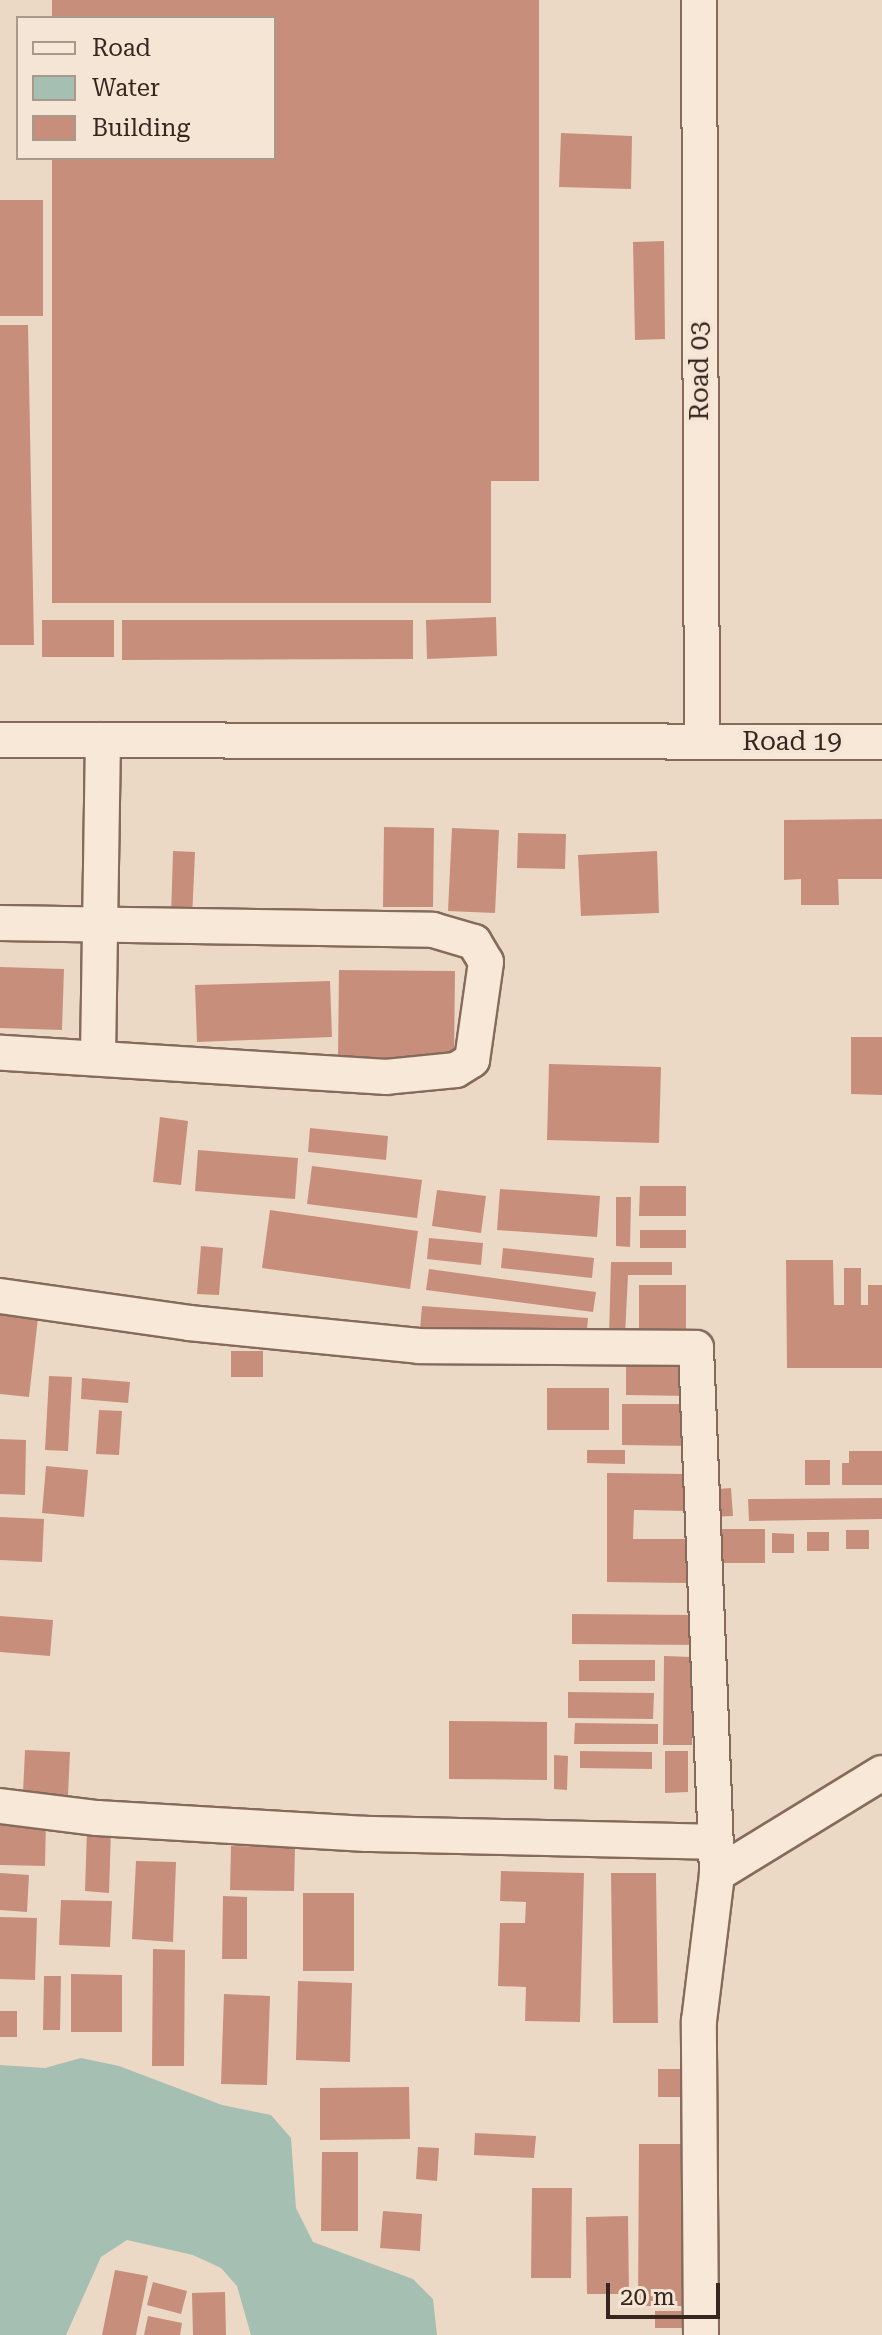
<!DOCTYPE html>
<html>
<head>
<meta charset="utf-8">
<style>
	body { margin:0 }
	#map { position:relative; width:882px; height:2335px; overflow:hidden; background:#ecd9c5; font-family:"Roboto Serif",serif }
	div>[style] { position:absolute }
	.water>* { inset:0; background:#a6bfb3 }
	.building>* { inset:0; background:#c88e7c }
	.roads { filter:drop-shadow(2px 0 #866b5c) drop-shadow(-2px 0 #866b5c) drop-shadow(0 2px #866b5c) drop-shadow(0 -2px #866b5c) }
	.minor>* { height:34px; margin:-17px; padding:0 17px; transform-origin:17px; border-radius:17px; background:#f7e8d7 }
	span { translate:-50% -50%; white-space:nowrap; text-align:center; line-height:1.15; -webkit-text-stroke:7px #f4e5d4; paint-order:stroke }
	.street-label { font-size:26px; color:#37261f }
	.legend { position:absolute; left:16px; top:16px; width:260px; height:144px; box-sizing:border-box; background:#f4e5d4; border:2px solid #a8998c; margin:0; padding:10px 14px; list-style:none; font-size:24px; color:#37261f }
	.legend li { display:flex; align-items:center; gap:16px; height:40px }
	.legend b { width:40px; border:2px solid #a8998c }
	.scale { position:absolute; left:606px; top:2283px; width:114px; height:36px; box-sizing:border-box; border:4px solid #37261f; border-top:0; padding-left:10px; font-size:24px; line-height:28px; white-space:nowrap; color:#37261f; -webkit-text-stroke:6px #f4e5d4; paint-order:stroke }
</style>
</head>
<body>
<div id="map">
	<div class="water">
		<div style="clip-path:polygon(81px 2058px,119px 2066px,222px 2105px,271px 2115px,291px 2138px,296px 2208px,313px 2242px,413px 2279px,433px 2299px,437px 2335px,251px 2335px,237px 2286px,221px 2268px,193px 2255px,127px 2240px,101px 2257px,66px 2335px,0 2335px,0 2065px,45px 2068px)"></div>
	</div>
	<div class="building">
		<div style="clip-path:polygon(52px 0,539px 0,539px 481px,491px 481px,491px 603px,52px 603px,52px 158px,274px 158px,274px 18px,52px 18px)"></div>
		<div style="clip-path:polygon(561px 133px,632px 136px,631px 189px,559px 187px)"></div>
		<div style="clip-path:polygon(0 200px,43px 200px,43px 316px,0 316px)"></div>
		<div style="clip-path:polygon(664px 241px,665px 339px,635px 340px,633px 242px)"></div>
		<div style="clip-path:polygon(0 325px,28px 325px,34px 645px,0 645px)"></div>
		<div style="clip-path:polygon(496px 617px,497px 656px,427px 659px,426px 620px)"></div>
		<div style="clip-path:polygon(42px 620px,114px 620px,114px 657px,42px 657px)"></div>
		<div style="clip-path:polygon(122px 620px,413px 620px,413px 659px,122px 660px)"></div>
		<div style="clip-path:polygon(882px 819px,882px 879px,838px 879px,839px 905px,801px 905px,801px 879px,784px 880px,784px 820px)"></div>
		<div style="clip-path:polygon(384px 827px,434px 828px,433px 907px,383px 907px)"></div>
		<div style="clip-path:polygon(452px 828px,499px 830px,495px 913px,448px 911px)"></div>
		<div style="clip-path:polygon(518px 833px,566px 834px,565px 869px,517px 868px)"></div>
		<div style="clip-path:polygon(173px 851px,195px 852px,192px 919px,171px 918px)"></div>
		<div style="clip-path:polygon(657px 851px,659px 913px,581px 916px,578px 855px)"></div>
		<div style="clip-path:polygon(0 967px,64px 969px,62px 1030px,0 1028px)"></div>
		<div style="clip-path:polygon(339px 970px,455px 971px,454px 1059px,338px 1057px)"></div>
		<div style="clip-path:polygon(330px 981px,332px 1037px,197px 1042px,195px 985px)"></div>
		<div style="clip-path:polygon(851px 1037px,882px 1037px,882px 1095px,851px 1094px)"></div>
		<div style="clip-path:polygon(549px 1064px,661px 1067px,659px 1143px,547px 1140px)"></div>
		<div style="clip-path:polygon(160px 1117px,188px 1121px,181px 1185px,153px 1182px)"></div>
		<div style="clip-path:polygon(310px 1128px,388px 1136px,386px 1160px,308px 1152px)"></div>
		<div style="clip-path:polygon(198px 1150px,298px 1158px,295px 1199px,195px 1191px)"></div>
		<div style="clip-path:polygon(312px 1166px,422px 1180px,417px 1218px,307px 1204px)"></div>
		<div style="clip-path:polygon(640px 1186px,686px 1186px,686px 1216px,639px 1216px)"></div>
		<div style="clip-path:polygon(500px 1189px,600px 1196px,597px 1237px,497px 1230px)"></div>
		<div style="clip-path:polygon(437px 1190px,486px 1196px,481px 1233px,432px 1226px)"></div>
		<div style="clip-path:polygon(616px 1197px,631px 1197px,630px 1247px,616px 1246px)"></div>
		<div style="clip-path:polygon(270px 1210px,418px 1231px,410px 1289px,262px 1268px)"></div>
		<div style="clip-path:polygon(640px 1230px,686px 1230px,686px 1248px,640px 1248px)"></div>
		<div style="clip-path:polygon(429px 1238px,483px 1243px,481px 1265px,427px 1259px)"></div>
		<div style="clip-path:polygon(201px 1246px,223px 1248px,219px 1295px,197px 1294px)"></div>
		<div style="clip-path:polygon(503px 1248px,594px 1258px,592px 1278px,501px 1268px)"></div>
		<div style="clip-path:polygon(786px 1260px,833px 1260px,834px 1305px,844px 1305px,844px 1268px,861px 1268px,861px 1305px,868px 1305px,868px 1285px,882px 1285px,882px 1368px,787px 1368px)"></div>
		<div style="clip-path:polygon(611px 1262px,672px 1262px,672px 1275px,628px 1275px,625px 1336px,609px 1336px)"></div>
		<div style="clip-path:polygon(429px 1269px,596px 1292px,593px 1312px,426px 1290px)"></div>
		<div style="clip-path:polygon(639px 1285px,686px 1285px,686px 1334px,639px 1334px)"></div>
		<div style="clip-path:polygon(0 1305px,39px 1309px,29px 1397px,0 1394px)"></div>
		<div style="clip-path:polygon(422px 1306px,588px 1318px,586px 1341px,420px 1329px)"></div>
		<div style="clip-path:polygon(231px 1351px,263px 1351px,263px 1377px,231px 1377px)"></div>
		<div style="clip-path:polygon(626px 1359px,690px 1359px,690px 1396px,626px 1395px)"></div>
		<div style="clip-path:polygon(49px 1376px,72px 1377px,68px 1451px,45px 1450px)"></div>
		<div style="clip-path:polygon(82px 1378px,130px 1382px,128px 1403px,81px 1399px)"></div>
		<div style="clip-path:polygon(547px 1388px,609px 1388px,609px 1430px,547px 1430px)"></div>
		<div style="clip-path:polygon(622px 1404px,692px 1404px,692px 1446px,622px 1445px)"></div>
		<div style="clip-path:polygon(99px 1410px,122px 1411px,119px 1455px,96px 1454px)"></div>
		<div style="clip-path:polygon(0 1439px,26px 1440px,25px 1495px,0 1494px)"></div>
		<div style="clip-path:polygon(587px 1450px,625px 1450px,625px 1464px,587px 1463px)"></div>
		<div style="clip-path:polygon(849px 1451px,882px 1451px,882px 1485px,842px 1485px,842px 1463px,849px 1463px)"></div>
		<div style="clip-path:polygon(805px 1460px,830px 1460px,830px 1485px,805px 1485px)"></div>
		<div style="clip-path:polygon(46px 1466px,88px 1470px,84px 1517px,42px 1513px)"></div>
		<div style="clip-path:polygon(607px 1473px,687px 1474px,687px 1511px,634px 1510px,633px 1539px,688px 1539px,688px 1583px,607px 1582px)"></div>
		<div style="clip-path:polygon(731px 1488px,733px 1516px,708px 1517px,706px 1490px)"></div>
		<div style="clip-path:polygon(882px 1498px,882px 1519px,749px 1521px,748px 1499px)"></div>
		<div style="clip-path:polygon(0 1517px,44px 1519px,42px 1562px,0 1560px)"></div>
		<div style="clip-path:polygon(720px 1529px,765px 1529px,765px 1563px,720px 1563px)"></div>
		<div style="clip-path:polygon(846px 1530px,869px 1530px,869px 1549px,846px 1549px)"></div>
		<div style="clip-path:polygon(807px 1532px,829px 1532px,829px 1551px,807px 1551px)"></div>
		<div style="clip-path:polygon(772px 1533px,794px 1534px,794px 1553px,772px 1553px)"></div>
		<div style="clip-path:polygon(572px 1614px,697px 1615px,697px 1645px,572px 1644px)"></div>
		<div style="clip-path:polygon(0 1616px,53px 1620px,50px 1656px,0 1652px)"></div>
		<div style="clip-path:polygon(664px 1656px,692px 1657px,692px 1745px,663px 1745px)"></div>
		<div style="clip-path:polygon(579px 1660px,655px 1660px,655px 1681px,579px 1681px)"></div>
		<div style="clip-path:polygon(568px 1692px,654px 1693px,653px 1719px,568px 1718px)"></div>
		<div style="clip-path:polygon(449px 1721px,547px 1722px,547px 1780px,449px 1779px)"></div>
		<div style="clip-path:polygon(575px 1723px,658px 1724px,658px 1744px,574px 1744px)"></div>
		<div style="clip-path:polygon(25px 1750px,70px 1752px,68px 1795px,23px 1793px)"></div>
		<div style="clip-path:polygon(580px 1751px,652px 1752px,652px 1769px,580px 1768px)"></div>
		<div style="clip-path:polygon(665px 1751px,688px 1751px,688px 1792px,665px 1793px)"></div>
		<div style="clip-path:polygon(554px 1755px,568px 1756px,567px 1790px,554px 1789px)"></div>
		<div style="clip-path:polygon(0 1818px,46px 1818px,45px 1866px,0 1865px)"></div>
		<div style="clip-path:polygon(87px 1829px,111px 1830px,109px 1893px,85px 1891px)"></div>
		<div style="clip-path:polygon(231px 1846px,295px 1847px,294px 1891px,230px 1890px)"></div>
		<div style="clip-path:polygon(136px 1861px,176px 1862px,173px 1942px,132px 1939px)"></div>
		<div style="clip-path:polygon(501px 1871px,584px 1873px,580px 2022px,525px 2021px,526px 1987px,498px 1986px,500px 1923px,525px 1923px,526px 1902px,500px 1901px)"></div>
		<div style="clip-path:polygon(0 1873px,29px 1875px,27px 1912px,0 1910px)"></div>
		<div style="clip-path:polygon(611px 1873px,656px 1873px,658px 2023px,613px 2023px)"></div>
		<div style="clip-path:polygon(303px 1893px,354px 1893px,354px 1971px,303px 1971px)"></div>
		<div style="clip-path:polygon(223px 1896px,247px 1897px,247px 1959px,222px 1959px)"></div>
		<div style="clip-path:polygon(61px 1900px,112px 1901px,110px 1947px,59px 1945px)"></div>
		<div style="clip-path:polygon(0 1917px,37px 1918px,35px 1980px,0 1979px)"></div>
		<div style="clip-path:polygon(153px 1949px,185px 1950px,184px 2066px,152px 2066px)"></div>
		<div style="clip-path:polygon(71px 1974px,122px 1975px,122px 2032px,71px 2032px)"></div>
		<div style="clip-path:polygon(44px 1976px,61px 1976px,60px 2030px,43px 2030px)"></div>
		<div style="clip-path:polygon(298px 1981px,352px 1983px,350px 2062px,296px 2060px)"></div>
		<div style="clip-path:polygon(224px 1994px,270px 1996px,267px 2085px,221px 2084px)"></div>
		<div style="clip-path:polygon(0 2011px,17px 2011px,17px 2037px,0 2037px)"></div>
		<div style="clip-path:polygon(658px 2069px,691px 2069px,691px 2097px,658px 2097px)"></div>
		<div style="clip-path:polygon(409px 2087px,410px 2139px,320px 2140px,320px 2088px)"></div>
		<div style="clip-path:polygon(475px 2133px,536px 2136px,534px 2158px,474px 2155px)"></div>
		<div style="clip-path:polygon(639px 2144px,687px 2144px,687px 2306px,638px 2306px)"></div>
		<div style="clip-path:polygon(418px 2147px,439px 2148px,437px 2181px,416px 2179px)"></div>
		<div style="clip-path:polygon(322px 2152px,358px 2152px,358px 2231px,321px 2231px)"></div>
		<div style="clip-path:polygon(532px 2188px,572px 2188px,571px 2278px,531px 2278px)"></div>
		<div style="clip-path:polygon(383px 2211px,422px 2214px,420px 2251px,380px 2248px)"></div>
		<div style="clip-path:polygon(628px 2216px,629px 2294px,587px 2294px,586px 2217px)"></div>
		<div style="clip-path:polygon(115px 2270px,148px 2276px,136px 2335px,102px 2335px)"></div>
		<div style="clip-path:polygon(153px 2282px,187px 2291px,181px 2314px,147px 2305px)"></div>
		<div style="clip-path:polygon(225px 2292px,226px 2335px,193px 2335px,192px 2293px)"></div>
		<div style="clip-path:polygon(655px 2311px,692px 2311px,692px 2328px,655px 2328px)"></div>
		<div style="clip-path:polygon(148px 2316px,182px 2323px,180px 2335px,144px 2335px)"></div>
	</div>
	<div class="roads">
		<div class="minor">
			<div style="left:699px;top:0;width:742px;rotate:89.77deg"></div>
			<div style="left:0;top:740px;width:882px;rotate:0.13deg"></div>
			<div style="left:0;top:923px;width:433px;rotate:0.9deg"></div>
			<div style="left:433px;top:930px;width:43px;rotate:16.3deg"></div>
			<div style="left:474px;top:942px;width:23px;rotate:59deg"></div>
			<div style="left:486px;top:962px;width:99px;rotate:98.1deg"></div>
			<div style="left:472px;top:1060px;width:19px;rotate:148deg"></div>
			<div style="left:456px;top:1070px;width:70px;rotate:174.3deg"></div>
			<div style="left:386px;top:1077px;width:387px;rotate:-176.4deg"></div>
			<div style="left:98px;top:1057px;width:317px;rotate:-89.1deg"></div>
			<div style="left:0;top:1296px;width:191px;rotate:8.1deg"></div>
			<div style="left:189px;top:1323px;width:231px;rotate:5.7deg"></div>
			<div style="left:419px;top:1346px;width:277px;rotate:0.4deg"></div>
			<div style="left:696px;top:1348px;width:526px;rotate:87.71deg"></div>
			<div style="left:717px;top:1874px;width:193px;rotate:-31.5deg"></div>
			<div style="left:0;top:1806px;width:98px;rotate:7.1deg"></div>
			<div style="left:97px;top:1818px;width:270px;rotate:3.4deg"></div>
			<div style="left:367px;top:1834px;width:348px;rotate:1.3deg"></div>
			<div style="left:701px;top:2335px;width:314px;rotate:-90.4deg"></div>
			<div style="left:699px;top:2021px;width:148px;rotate:-83deg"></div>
		</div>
	</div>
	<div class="street-label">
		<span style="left:700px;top:371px;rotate:-90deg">Road 03</span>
		<span style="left:792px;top:742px">Road 19</span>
	</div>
	<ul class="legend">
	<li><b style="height:10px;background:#f7e8d7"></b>Road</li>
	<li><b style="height:22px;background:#a6bfb3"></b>Water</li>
	<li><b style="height:22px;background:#c88e7c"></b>Building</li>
	</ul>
	<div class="scale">20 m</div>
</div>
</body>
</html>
